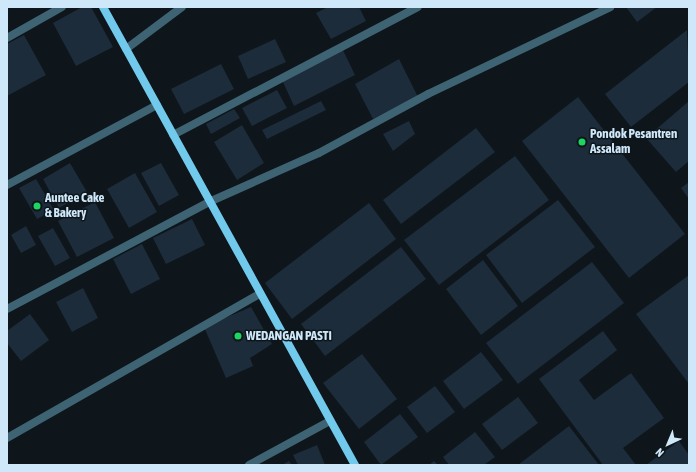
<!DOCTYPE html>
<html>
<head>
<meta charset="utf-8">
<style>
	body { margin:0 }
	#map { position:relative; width:696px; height:472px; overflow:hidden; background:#0e151b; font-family:"Asap Condensed",sans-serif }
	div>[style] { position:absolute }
	.building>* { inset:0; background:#1c2c3a }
	.lane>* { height:8px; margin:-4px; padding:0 4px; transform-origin:4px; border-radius:4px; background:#3e6474 }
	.street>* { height:8px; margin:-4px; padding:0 4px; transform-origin:4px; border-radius:4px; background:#3e6474 }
	.secondary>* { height:8px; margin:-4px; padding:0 4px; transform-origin:4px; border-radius:4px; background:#71c9ec }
	.dots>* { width:11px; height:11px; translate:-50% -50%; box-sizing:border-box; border:2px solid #0e151b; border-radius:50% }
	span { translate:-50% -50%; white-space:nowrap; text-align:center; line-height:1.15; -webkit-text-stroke:3px #0e151b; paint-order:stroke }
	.poi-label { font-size:13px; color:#cee8f9; font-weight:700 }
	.left { translate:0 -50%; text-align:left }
	.frame { position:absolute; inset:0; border:8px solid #cee8f9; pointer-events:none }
	.north { position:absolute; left:648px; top:424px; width:40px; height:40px; -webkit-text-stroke:3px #0e151b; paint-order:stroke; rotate:224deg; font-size:11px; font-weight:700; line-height:16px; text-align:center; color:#cee8f9 }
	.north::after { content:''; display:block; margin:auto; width:14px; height:18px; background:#cee8f9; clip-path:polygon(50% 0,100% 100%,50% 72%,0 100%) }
</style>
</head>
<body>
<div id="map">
	<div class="building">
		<div style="clip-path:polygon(82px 7px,91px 7px,113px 47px,76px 66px,53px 23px)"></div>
		<div style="clip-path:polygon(328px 7px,359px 7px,366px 21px,331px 39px,316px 13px)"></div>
		<div style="clip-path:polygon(626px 7px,657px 7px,637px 22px)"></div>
		<div style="clip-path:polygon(687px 30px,689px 82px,631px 127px,605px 94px)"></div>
		<div style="clip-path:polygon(24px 35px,46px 75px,7px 96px,7px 44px)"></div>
		<div style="clip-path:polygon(275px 39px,286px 62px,248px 79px,238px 56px)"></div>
		<div style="clip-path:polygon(343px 50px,355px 75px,294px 106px,282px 80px)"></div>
		<div style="clip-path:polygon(399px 59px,418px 97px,373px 119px,355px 84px)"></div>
		<div style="clip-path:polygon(221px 64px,234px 89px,184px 114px,171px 89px)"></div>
		<div style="clip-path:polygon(277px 90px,287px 108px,252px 126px,242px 108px)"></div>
		<div style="clip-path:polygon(578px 97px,685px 234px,629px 278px,522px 141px)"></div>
		<div style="clip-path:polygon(321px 101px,326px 110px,267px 139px,262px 130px)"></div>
		<div style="clip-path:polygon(689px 101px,689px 161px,676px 172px,646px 138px)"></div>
		<div style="clip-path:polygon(234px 109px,240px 118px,211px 134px,206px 124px)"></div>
		<div style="clip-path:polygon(409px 121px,415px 134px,393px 151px,383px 134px)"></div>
		<div style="clip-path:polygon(242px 125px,264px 163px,237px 180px,214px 142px)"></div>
		<div style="clip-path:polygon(476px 128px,495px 152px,401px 224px,383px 200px)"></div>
		<div style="clip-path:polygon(515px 156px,549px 200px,439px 285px,404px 240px)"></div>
		<div style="clip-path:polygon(70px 163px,87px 192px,59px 208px,43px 179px)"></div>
		<div style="clip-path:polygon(161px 163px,179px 195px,159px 206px,141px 173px)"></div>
		<div style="clip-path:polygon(135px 173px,157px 212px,129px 228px,107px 189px)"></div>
		<div style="clip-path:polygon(36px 179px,54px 210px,37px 219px,19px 188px)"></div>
		<div style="clip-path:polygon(689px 182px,689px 199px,681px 188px)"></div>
		<div style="clip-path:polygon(558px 200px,595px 247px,522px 303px,486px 255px)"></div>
		<div style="clip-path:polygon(95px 202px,114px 238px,77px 257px,58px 221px)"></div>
		<div style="clip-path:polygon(369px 203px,396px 239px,292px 319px,265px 283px)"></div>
		<div style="clip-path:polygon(192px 219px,205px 245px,166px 264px,153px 238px)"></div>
		<div style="clip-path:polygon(26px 226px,36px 245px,21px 253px,11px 235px)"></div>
		<div style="clip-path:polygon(53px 228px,70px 258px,55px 266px,38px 236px)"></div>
		<div style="clip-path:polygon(142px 244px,160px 279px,131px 294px,113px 259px)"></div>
		<div style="clip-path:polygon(401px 247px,426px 279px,325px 356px,301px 324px)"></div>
		<div style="clip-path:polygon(483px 260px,518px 306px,481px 335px,446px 289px)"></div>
		<div style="clip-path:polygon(592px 262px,624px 303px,518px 384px,486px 343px)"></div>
		<div style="clip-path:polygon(689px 275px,689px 384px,636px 314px)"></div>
		<div style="clip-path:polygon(83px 288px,98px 318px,72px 332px,56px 302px)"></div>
		<div style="clip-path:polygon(251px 307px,272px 344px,250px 358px,253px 366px,226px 378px,204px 327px)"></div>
		<div style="clip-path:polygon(30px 314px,49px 340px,21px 361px,7px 343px,7px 331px)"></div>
		<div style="clip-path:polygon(603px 331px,617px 350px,579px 380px,594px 400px,631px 373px,664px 418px,623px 448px,636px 465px,603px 465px,539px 379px)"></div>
		<div style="clip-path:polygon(481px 352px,503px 380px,464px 409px,443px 381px)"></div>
		<div style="clip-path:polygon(362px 354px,397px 399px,359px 429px,323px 383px)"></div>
		<div style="clip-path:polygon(435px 386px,455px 412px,427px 433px,407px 407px)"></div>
		<div style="clip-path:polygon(518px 397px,538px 423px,502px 450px,482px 424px)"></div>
		<div style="clip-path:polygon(400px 414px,418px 437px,381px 465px,364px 442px)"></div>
		<div style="clip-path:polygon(569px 426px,599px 465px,518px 465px,544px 445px)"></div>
		<div style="clip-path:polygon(475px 432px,495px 457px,484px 465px,449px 465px,443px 457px)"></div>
		<div style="clip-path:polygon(679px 441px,689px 455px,689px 465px,646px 465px)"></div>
		<div style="clip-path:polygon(317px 445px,325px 465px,298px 465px,293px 455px)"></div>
		<div style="clip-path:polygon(289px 461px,292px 465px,282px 465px)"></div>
		<div style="clip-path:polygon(434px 461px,438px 465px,429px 465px)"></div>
	</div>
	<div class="lane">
		<div style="left:126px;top:49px;width:70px;rotate:-36.9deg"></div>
	</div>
	<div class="street">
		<div style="left:7px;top:38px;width:63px;rotate:-29.4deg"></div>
		<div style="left:173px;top:135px;width:276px;rotate:-27.6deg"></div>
		<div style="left:7px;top:185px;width:170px;rotate:-28.1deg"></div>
		<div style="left:7px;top:309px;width:229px;rotate:-27.9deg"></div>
		<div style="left:209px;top:202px;width:120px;rotate:-24deg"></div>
		<div style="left:319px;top:153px;width:124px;rotate:-28.4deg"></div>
		<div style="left:428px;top:94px;width:202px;rotate:-25.5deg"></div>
		<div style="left:7px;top:438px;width:290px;rotate:-29.7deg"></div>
		<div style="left:249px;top:465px;width:92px;rotate:-28.5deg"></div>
	</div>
	<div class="secondary">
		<div style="left:103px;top:7px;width:523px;rotate:61.18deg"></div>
	</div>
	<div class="dots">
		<div style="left:582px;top:142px;background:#1cd660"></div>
		<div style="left:37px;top:206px;background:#1cd660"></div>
		<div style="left:238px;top:336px;background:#1cd660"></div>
	</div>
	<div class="poi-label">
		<span class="left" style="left:590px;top:142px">Pondok Pesantren<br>Assalam</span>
		<span class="left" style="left:45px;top:206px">Auntee Cake<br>&amp; Bakery</span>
		<span class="left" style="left:246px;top:336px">WEDANGAN PASTI</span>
	</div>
	<div class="frame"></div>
	<div class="north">N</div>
</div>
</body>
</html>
